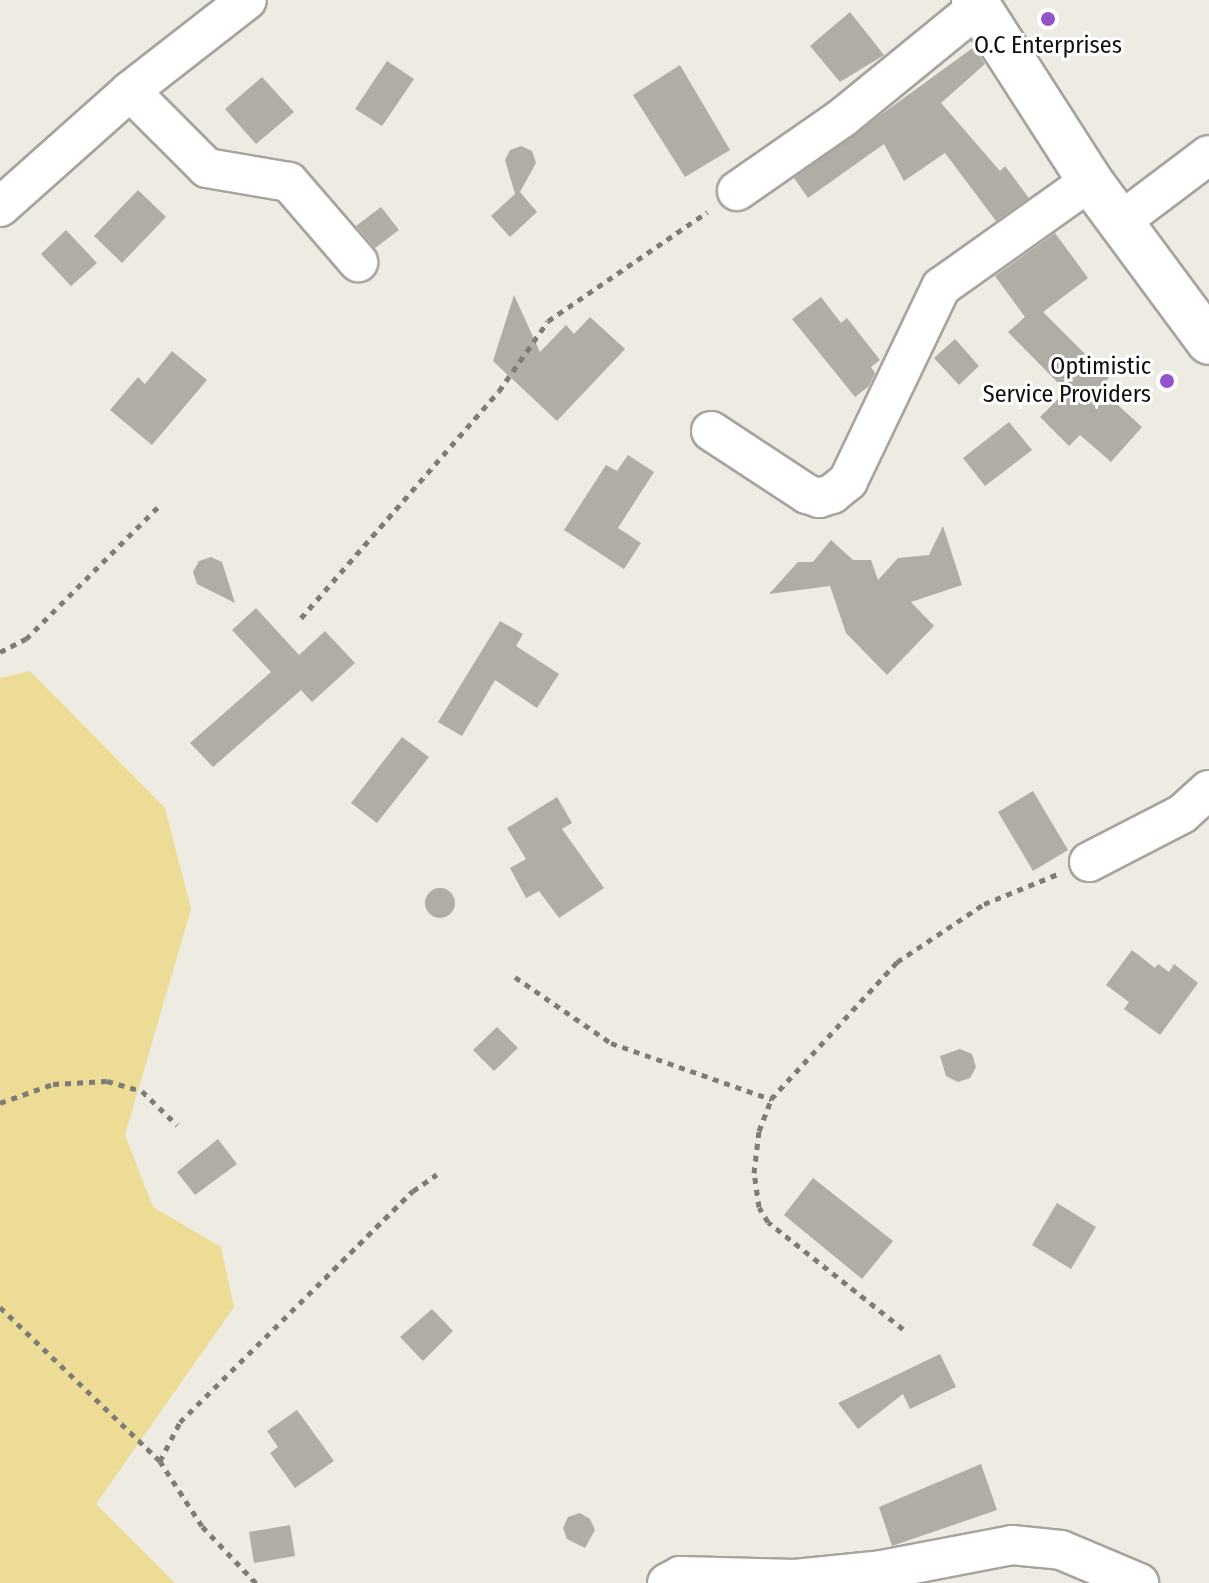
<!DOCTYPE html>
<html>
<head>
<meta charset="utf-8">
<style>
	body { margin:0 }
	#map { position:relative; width:1209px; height:1583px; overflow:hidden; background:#edebe2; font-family:"Fira Sans Condensed",sans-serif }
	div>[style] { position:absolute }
	.green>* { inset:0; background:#ecdc95 }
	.building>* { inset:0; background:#afada4 }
	.round { border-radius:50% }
	.path>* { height:5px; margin-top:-2.5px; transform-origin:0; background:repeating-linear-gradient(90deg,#7e7c76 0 6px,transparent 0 12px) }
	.roads { filter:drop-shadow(2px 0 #a6a49c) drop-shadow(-2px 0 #a6a49c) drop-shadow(0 2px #a6a49c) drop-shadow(0 -2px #a6a49c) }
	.street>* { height:38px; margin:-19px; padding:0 19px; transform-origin:19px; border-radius:19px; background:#fff }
	.secondary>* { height:44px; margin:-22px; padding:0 22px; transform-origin:22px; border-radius:22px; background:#fff }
	.dots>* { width:22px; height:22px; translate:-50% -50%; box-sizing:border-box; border:4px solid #fff; border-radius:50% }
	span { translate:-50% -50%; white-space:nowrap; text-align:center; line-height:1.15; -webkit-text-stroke:6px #fff; paint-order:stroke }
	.poi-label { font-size:24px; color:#11100d }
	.right { translate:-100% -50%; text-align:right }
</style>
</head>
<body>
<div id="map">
	<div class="green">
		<div style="clip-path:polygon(30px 671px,165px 808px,191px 909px,125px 1135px,153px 1207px,221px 1247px,234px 1307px,96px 1504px,175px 1583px,0 1583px,0 678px)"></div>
	</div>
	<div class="building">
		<div style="clip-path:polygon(850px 12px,884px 55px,840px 82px,810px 46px)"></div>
		<div style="clip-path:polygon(974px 47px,985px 64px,941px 103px,1000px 171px,1005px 166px,1029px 198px,996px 221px,945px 153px,904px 181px,884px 144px,808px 198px,794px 178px)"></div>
		<div style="clip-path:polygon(387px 61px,414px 79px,382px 126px,355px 109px)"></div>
		<div style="clip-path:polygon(680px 65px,730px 150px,685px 177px,633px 95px)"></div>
		<div style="clip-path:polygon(262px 77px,294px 112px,256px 144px,225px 109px)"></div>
		<div style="clip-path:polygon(521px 146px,532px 151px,536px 163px,520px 192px,537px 212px,510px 237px,491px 216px,515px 194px,505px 160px,510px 150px)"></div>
		<div style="clip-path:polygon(138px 190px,166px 217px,122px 263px,94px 236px)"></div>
		<div style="clip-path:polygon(381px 207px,399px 230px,375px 248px,356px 226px)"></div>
		<div style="clip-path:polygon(66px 230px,97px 263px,71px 286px,41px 254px)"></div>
		<div style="clip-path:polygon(1055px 233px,1088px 278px,1043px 312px,1109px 378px,1099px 388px,1142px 427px,1111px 462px,1080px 435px,1069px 446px,1040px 417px,1066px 391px,1008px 332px,1025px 317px,995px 276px)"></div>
		<div style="clip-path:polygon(514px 295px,540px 352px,566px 325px,574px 334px,590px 317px,625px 349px,557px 421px,493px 361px)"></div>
		<div style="clip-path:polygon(821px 297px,841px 323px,847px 318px,880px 360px,871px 367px,875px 373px,869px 386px,855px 397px,792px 319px)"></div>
		<div style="clip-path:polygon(955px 339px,979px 366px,959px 385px,934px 358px)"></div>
		<div style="clip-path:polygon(172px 351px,207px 380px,152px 445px,110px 410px,138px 377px,145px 384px)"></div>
		<div style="clip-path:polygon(1009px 422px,1032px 450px,985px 486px,963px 458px)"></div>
		<div style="clip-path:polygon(628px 455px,654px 472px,618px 528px,641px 543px,624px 569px,564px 530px,606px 465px,617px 471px)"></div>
		<div style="clip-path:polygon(943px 526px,962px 585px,911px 602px,934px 626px,887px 675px,846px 633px,830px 586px,769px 594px,798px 562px,813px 562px,831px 540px,853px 560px,871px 560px,878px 580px,898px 558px,929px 555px)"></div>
		<div style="clip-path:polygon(211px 557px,222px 562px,235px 603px,197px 584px,193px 572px,199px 561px)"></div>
		<div style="clip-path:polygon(256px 608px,299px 655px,325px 631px,355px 663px,312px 702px,301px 690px,213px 767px,190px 743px,271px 672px,232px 630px)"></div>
		<div style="clip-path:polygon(500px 621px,523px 634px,516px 646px,559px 674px,537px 708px,495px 680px,462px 736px,438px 722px)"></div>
		<div style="clip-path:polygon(402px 737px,429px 757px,377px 823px,351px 803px)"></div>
		<div style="clip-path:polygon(1033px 791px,1068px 850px,1033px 871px,998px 812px)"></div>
		<div style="clip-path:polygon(557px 797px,572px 823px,562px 829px,604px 888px,559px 918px,539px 891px,526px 898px,510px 868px,526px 859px,507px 828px)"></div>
		<div class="round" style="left:425px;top:888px;width:30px;height:30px"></div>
		<div style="clip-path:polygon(1132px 950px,1155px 968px,1158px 964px,1169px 972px,1174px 964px,1198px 983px,1160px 1035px,1124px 1009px,1129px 1002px,1106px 985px)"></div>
		<div style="clip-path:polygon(497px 1027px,518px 1048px,494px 1071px,473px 1050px)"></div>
		<div style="clip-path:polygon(960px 1049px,972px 1054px,976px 1067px,970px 1078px,958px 1082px,946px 1076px,940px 1056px)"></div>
		<div style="clip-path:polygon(218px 1139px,237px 1164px,195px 1195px,177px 1172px)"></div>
		<div style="clip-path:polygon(813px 1178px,893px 1241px,862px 1279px,784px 1215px)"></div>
		<div style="clip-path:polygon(1057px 1203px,1096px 1227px,1071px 1269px,1032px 1245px)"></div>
		<div style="clip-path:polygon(432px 1309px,453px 1331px,423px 1361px,400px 1337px)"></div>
		<div style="clip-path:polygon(940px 1354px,956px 1387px,910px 1409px,903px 1394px,858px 1429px,838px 1403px)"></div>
		<div style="clip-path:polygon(297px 1410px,334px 1461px,295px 1488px,270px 1453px,278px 1447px,267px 1431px)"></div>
		<div style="clip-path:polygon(981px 1464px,997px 1510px,892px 1546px,879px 1507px)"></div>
		<div style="clip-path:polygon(580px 1513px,590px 1519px,595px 1530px,585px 1548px,567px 1539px,563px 1528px,568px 1517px)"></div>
		<div style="clip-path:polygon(290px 1525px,295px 1556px,254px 1563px,249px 1532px)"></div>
	</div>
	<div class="path">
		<div style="left:301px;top:618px;width:301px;rotate:-48.9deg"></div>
		<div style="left:499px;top:391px;width:85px;rotate:-55deg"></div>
		<div style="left:548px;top:321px;width:193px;rotate:-34.4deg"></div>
		<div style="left:0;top:652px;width:29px;rotate:-27deg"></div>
		<div style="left:26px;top:639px;width:188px;rotate:-45deg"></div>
		<div style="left:515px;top:977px;width:116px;rotate:34.5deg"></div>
		<div style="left:611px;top:1043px;width:170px;rotate:19.3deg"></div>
		<div style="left:0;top:1103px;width:56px;rotate:-19.7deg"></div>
		<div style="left:53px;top:1084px;width:54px;rotate:-3.2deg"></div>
		<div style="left:107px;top:1081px;width:36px;rotate:16deg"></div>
		<div style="left:142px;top:1091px;width:49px;rotate:44.2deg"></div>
		<div style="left:0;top:1307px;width:222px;rotate:43.9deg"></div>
		<div style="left:903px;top:1329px;width:172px;rotate:-141.6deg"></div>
		<div style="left:768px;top:1222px;width:17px;rotate:-121deg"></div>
		<div style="left:759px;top:1207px;width:34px;rotate:-98deg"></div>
		<div style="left:754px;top:1173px;width:42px;rotate:-83.2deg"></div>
		<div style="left:759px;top:1131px;width:34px;rotate:-69deg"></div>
		<div style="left:771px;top:1099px;width:186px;rotate:-47.4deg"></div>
		<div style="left:897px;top:962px;width:105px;rotate:-33.7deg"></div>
		<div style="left:984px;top:904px;width:80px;rotate:-22.1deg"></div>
		<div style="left:256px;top:1583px;width:79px;rotate:-133.5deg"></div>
		<div style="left:202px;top:1526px;width:77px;rotate:-122.9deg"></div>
		<div style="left:160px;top:1461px;width:44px;rotate:-62.9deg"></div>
		<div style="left:180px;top:1422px;width:328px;rotate:-44.8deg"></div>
		<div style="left:413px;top:1191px;width:29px;rotate:-35deg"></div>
	</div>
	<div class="roads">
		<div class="street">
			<div style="left:130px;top:91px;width:109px;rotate:45deg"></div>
			<div style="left:207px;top:168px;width:83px;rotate:9.7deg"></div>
			<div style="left:289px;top:182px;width:106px;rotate:49.2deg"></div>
			<div style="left:737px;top:191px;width:128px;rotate:-34.8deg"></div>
			<div style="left:842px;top:118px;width:176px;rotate:-39.2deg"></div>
			<div style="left:0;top:207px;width:174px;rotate:-41.7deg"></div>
			<div style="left:130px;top:91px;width:148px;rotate:-37.9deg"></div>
			<div style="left:1120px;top:222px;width:111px;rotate:-37deg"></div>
			<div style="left:711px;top:431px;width:115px;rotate:33.3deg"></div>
			<div style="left:807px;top:494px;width:13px;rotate:18deg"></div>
			<div style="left:819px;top:498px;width:14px;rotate:-17deg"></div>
			<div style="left:832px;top:494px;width:21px;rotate:-39deg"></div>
			<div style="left:848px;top:481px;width:215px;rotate:-64.4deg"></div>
			<div style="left:941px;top:287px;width:183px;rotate:-35.4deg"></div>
			<div style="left:1089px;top:862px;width:105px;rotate:-27.3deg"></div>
			<div style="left:1182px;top:814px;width:36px;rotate:-42deg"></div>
			<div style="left:667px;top:1583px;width:15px;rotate:-28deg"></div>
			<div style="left:680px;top:1576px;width:115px;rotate:1.5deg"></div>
			<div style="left:795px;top:1579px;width:87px;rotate:-5.9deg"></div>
			<div style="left:882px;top:1570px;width:132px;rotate:-10.9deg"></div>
			<div style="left:1012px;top:1545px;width:49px;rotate:5.8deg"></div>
			<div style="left:1061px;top:1550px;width:85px;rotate:22.9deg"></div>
		</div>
		<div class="secondary">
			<div style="left:974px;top:0;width:215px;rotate:57.3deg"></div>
			<div style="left:1090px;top:181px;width:200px;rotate:53.5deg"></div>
		</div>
	</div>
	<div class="dots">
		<div style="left:1048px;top:19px;background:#9553c9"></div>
		<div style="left:1167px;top:381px;background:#9553c9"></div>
	</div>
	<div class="poi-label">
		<span style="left:1048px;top:46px">O.C Enterprises</span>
		<span class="right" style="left:1151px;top:381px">Optimistic<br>Service Providers</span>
	</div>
</div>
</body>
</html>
